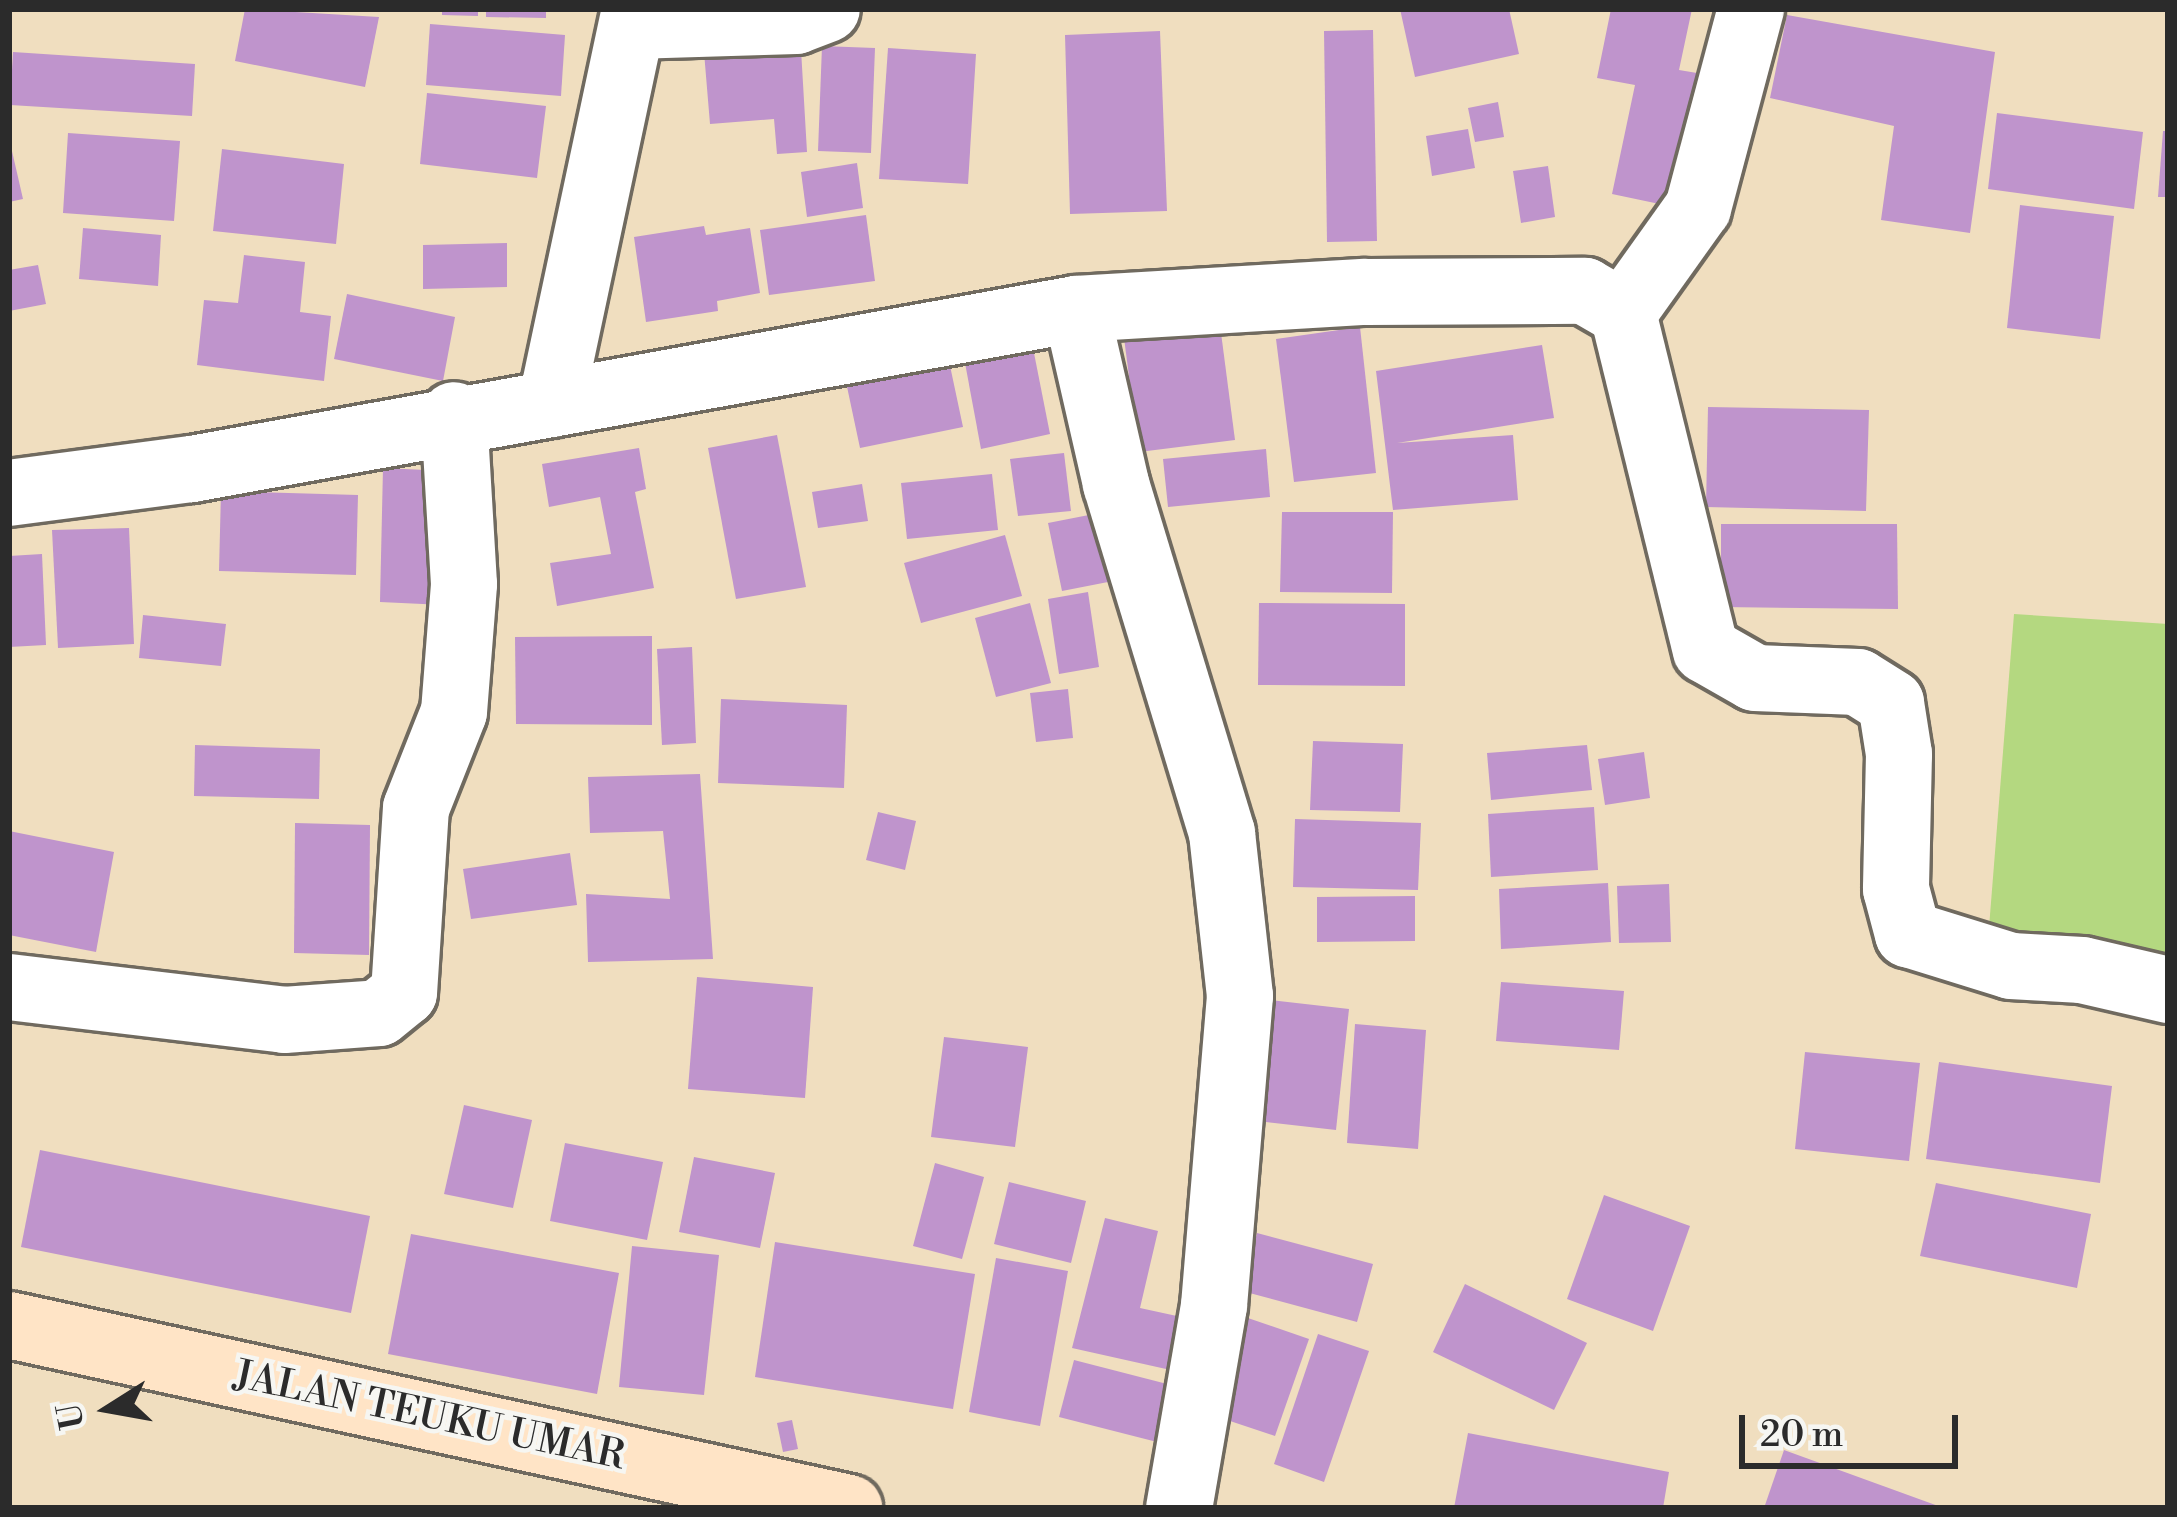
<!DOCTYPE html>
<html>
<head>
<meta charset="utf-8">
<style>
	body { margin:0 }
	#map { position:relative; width:2177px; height:1517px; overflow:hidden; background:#f0debf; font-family:"Libre Bodoni",serif }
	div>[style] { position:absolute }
	.green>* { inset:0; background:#b4d880 }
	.building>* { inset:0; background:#bf94cc }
	.roads { filter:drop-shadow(3px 0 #706a5f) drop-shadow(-3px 0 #706a5f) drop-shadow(0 3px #706a5f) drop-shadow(0 -3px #706a5f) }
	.street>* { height:66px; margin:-33px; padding:0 33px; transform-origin:33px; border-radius:33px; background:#fff }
	.secondary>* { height:66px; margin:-33px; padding:0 33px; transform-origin:33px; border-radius:33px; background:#ffe4c6 }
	span { translate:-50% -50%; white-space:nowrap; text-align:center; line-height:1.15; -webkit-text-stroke:9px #f6f6f2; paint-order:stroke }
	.street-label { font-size:39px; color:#2b2b2b }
	.frame { position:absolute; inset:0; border:12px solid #2b2b2b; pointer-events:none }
	.north { position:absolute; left:48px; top:1349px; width:120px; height:120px; -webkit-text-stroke:9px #f6f6f2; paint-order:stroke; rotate:259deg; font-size:33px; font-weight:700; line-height:48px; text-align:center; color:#2b2b2b }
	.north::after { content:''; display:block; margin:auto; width:42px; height:54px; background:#2b2b2b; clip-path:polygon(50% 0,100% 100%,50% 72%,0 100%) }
	.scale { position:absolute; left:1739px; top:1415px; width:219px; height:54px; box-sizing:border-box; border:6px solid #2b2b2b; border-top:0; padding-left:15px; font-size:36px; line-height:42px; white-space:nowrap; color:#2b2b2b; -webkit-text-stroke:9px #f6f6f2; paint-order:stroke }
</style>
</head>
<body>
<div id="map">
	<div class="green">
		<div style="clip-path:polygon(2014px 614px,2168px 624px,2168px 960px,1988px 940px)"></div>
	</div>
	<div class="building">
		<div style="clip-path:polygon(245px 9px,379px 17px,365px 87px,235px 61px)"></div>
		<div style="clip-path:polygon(442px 9px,478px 9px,478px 16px,442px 15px)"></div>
		<div style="clip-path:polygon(486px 9px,546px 9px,546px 18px,486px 17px)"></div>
		<div style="clip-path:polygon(1400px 9px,1509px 9px,1519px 54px,1415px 77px)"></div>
		<div style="clip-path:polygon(1611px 9px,1692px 9px,1679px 70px,1697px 73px,1669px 206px,1612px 194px,1635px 85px,1597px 78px)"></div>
		<div style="clip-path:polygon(1787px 15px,1995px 52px,1970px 233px,1881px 220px,1894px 126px,1770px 98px)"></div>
		<div style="clip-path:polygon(430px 24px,565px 35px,561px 96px,426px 85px)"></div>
		<div style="clip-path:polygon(1373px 30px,1377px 241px,1327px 242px,1324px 31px)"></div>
		<div style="clip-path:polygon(1160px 31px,1167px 211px,1070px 214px,1065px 35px)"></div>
		<div style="clip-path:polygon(800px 32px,807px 152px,777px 154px,774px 119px,710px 124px,703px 40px)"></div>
		<div style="clip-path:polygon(822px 46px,875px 48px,871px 153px,818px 151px)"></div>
		<div style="clip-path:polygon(888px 48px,976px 54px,968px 184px,879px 179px)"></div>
		<div style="clip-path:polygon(13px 52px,195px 64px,192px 116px,10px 105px)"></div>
		<div style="clip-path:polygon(427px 93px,546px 106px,537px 178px,420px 164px)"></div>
		<div style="clip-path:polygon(1498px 102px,1504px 137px,1475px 142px,1468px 108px)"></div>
		<div style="clip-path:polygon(1997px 113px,2143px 132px,2134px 209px,1988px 189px)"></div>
		<div style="clip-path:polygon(1468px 129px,1475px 168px,1432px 176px,1426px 136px)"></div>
		<div style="clip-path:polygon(2163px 131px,2168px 131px,2168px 197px,2158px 197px)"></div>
		<div style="clip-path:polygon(68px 133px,180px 141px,174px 221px,63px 213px)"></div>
		<div style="clip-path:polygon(9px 138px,23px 199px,9px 202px)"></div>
		<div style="clip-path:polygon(222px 149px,344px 164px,336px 244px,213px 231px)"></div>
		<div style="clip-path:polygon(857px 163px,863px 208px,807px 217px,801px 172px)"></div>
		<div style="clip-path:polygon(1548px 166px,1555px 217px,1521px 223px,1513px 171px)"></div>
		<div style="clip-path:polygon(2020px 205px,2114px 216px,2100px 339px,2007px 328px)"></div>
		<div style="clip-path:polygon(866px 215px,875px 281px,769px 295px,760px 230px)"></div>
		<div style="clip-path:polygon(704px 226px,706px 235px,750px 228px,760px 293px,717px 301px,718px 311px,646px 322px,634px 237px)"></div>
		<div style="clip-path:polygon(83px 228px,161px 235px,158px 286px,79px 279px)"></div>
		<div style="clip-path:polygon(507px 243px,507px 287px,423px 289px,423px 245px)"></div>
		<div style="clip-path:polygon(244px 255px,305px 262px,300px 312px,331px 316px,324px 381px,197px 365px,204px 300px,238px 303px)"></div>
		<div style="clip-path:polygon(38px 265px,46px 304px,9px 311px,9px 270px)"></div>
		<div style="clip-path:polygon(347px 294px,455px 317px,443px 381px,334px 359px)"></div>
		<div style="clip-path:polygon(1220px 325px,1235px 440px,1139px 452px,1124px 338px)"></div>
		<div style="clip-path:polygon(1360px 327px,1376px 473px,1294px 482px,1276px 339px)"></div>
		<div style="clip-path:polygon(1542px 345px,1554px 418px,1397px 443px,1513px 435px,1518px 500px,1393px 510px,1376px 371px)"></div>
		<div style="clip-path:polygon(1033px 348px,1050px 434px,981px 449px,965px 363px)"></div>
		<div style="clip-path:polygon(949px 361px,963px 427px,860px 448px,846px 382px)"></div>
		<div style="clip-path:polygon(1708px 407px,1869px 410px,1866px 511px,1706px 507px)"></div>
		<div style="clip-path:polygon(777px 435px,806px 587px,736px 599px,708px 448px)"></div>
		<div style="clip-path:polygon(639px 448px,646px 489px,635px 492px,654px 588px,557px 606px,550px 563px,611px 554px,600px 497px,549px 507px,542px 464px)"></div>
		<div style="clip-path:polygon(1266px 449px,1270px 497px,1168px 507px,1163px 459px)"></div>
		<div style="clip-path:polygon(1064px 453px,1071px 511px,1018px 516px,1010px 459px)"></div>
		<div style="clip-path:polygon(383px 468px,447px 471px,444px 605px,380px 602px)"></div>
		<div style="clip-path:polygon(992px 474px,998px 530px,907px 539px,901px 483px)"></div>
		<div style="clip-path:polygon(862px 484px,868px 521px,818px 528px,812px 492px)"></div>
		<div style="clip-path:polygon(221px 491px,358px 495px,356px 575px,219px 571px)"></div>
		<div style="clip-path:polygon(1282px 512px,1393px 512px,1392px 593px,1280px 592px)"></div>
		<div style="clip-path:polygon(1094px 514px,1108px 582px,1062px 591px,1048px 523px)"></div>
		<div style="clip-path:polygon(1721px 524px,1897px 524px,1898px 609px,1721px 607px)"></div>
		<div style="clip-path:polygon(129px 528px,134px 644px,58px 648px,52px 530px)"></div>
		<div style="clip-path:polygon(1005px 535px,1022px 596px,921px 623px,904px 563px)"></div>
		<div style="clip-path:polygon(42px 554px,46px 645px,9px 647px,9px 556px)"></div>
		<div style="clip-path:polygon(1088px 592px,1099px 667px,1059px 674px,1048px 599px)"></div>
		<div style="clip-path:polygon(1030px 603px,1051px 683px,996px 697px,975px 618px)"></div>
		<div style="clip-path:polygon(1259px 603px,1405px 604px,1405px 686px,1258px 685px)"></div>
		<div style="clip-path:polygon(143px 615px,226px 624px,221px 666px,139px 658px)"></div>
		<div style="clip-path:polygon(652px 636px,652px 725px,516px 724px,515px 637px)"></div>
		<div style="clip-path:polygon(692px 647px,696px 743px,662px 745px,657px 649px)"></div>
		<div style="clip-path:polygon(1068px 689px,1073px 738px,1036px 742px,1030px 693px)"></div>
		<div style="clip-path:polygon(721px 699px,847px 705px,844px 788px,718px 783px)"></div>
		<div style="clip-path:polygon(1313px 741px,1403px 744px,1400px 812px,1310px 810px)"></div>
		<div style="clip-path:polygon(195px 745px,320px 749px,319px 799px,194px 796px)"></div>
		<div style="clip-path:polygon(1587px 745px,1592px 790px,1491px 800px,1487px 753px)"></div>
		<div style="clip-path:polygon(1644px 752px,1650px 798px,1605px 805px,1598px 759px)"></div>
		<div style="clip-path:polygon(700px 774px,713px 959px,588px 962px,586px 894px,670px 899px,663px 831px,590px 833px,588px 777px)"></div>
		<div style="clip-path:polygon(1594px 807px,1598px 870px,1491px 877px,1488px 814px)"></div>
		<div style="clip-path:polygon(878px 812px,916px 821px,905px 870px,866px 860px)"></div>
		<div style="clip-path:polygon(1295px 819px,1421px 823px,1418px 890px,1293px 887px)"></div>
		<div style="clip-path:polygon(295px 823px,370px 825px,369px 955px,294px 953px)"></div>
		<div style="clip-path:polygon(9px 831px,114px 852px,96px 952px,9px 935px)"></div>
		<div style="clip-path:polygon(570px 853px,577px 905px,471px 919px,463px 869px)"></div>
		<div style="clip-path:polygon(1608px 883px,1611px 942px,1501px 949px,1499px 889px)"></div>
		<div style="clip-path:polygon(1669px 884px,1671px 942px,1619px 943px,1617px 886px)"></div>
		<div style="clip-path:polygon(1415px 896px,1415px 941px,1317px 942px,1317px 897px)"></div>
		<div style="clip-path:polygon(697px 977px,813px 987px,805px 1098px,688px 1089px)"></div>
		<div style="clip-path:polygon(1501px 982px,1624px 991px,1619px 1050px,1496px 1041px)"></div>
		<div style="clip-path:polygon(1261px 999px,1349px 1009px,1336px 1130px,1249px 1120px)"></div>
		<div style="clip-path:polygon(1355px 1024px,1426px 1030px,1418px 1149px,1347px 1143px)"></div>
		<div style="clip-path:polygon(944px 1037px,1028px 1047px,1015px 1147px,931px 1137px)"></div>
		<div style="clip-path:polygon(1805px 1052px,1920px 1063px,1909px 1161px,1795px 1149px)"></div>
		<div style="clip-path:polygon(1939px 1062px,2112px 1086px,2100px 1183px,1926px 1159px)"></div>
		<div style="clip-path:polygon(464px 1105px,532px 1120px,513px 1208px,444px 1194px)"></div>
		<div style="clip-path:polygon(565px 1143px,663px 1162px,647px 1240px,550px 1221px)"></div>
		<div style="clip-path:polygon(40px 1150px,370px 1216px,351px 1313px,21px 1247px)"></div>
		<div style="clip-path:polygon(694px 1157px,775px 1173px,760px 1248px,679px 1232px)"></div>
		<div style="clip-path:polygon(935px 1163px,984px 1177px,962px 1259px,913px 1246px)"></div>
		<div style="clip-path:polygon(1009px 1182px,1086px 1201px,1071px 1263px,994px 1244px)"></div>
		<div style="clip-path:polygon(1936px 1183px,2091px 1214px,2077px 1288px,1920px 1256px)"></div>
		<div style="clip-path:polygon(1604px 1195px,1690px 1226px,1653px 1331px,1567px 1299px)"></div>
		<div style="clip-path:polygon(1105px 1218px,1158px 1231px,1140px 1308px,1186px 1318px,1175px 1371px,1072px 1348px)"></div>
		<div style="clip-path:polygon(1257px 1233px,1373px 1264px,1357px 1322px,1242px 1291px)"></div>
		<div style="clip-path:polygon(411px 1234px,619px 1273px,597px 1394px,388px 1354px)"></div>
		<div style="clip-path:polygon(775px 1242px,975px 1274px,953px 1409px,755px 1377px)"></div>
		<div style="clip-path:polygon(632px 1246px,719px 1255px,704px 1395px,619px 1387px)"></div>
		<div style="clip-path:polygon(996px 1258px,1068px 1271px,1040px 1426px,969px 1412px)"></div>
		<div style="clip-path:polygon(1465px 1284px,1587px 1343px,1554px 1410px,1433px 1352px)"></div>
		<div style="clip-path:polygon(1245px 1317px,1309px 1339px,1275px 1436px,1212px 1415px)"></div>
		<div style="clip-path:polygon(1318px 1334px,1369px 1351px,1324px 1482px,1274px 1464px)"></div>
		<div style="clip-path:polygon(1074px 1360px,1171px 1385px,1157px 1442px,1059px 1417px)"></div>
		<div style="clip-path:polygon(792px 1420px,798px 1449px,783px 1452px,777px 1423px)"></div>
		<div style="clip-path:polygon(1468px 1433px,1669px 1472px,1663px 1508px,1454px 1508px)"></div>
		<div style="clip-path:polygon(1784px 1450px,1941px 1507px,1941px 1508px,1764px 1508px)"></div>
	</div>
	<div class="roads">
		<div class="street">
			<div style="left:632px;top:26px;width:164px;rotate:-1.7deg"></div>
			<div style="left:796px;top:21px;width:33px;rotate:-21deg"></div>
			<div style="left:1076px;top:309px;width:180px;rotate:77.1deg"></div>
			<div style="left:1116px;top:484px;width:365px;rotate:73.1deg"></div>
			<div style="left:1222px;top:833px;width:164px;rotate:83.7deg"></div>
			<div style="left:1240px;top:996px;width:311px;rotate:94.8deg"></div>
			<div style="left:1214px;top:1306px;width:205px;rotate:99.8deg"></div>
			<div style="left:1623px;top:313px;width:129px;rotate:-54.5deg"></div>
			<div style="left:1698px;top:208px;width:206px;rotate:-75.1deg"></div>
			<div style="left:551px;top:404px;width:404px;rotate:-78deg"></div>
			<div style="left:9px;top:493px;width:185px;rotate:-7.5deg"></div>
			<div style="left:192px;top:469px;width:898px;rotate:-10.26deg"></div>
			<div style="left:1076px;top:309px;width:290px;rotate:-3.4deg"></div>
			<div style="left:1366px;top:292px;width:219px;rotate:-0.3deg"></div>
			<div style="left:1585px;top:291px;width:44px;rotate:30.1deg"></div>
			<div style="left:1623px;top:313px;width:347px;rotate:76.2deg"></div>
			<div style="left:1706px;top:650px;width:56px;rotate:29.7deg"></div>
			<div style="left:1755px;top:678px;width:103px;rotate:2.2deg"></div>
			<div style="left:1858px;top:682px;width:39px;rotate:32deg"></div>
			<div style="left:1891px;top:703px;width:52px;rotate:81.1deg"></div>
			<div style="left:1899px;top:754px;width:135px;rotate:91.3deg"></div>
			<div style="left:1896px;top:889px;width:47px;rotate:75.1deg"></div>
			<div style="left:1908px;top:934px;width:108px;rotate:17.3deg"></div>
			<div style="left:2011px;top:966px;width:71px;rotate:3.2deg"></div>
			<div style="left:2082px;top:970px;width:88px;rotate:13.1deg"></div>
			<div style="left:9px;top:987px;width:277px;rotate:6.8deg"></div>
			<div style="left:284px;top:1020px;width:95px;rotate:-4.2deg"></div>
			<div style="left:379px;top:1013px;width:32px;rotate:-39deg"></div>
			<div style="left:404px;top:993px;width:185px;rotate:-86.3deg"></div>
			<div style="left:416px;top:808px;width:103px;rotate:-68.4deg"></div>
			<div style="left:454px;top:712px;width:128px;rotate:-85.5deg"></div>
			<div style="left:464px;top:584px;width:169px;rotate:-93.4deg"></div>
		</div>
		<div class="secondary">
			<div style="left:9px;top:1325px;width:860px;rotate:12.29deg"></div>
		</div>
	</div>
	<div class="street-label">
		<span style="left:429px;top:1417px;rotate:12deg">JALAN TEUKU UMAR</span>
	</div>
	<div class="frame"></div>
	<div class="north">U</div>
	<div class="scale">20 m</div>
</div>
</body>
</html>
